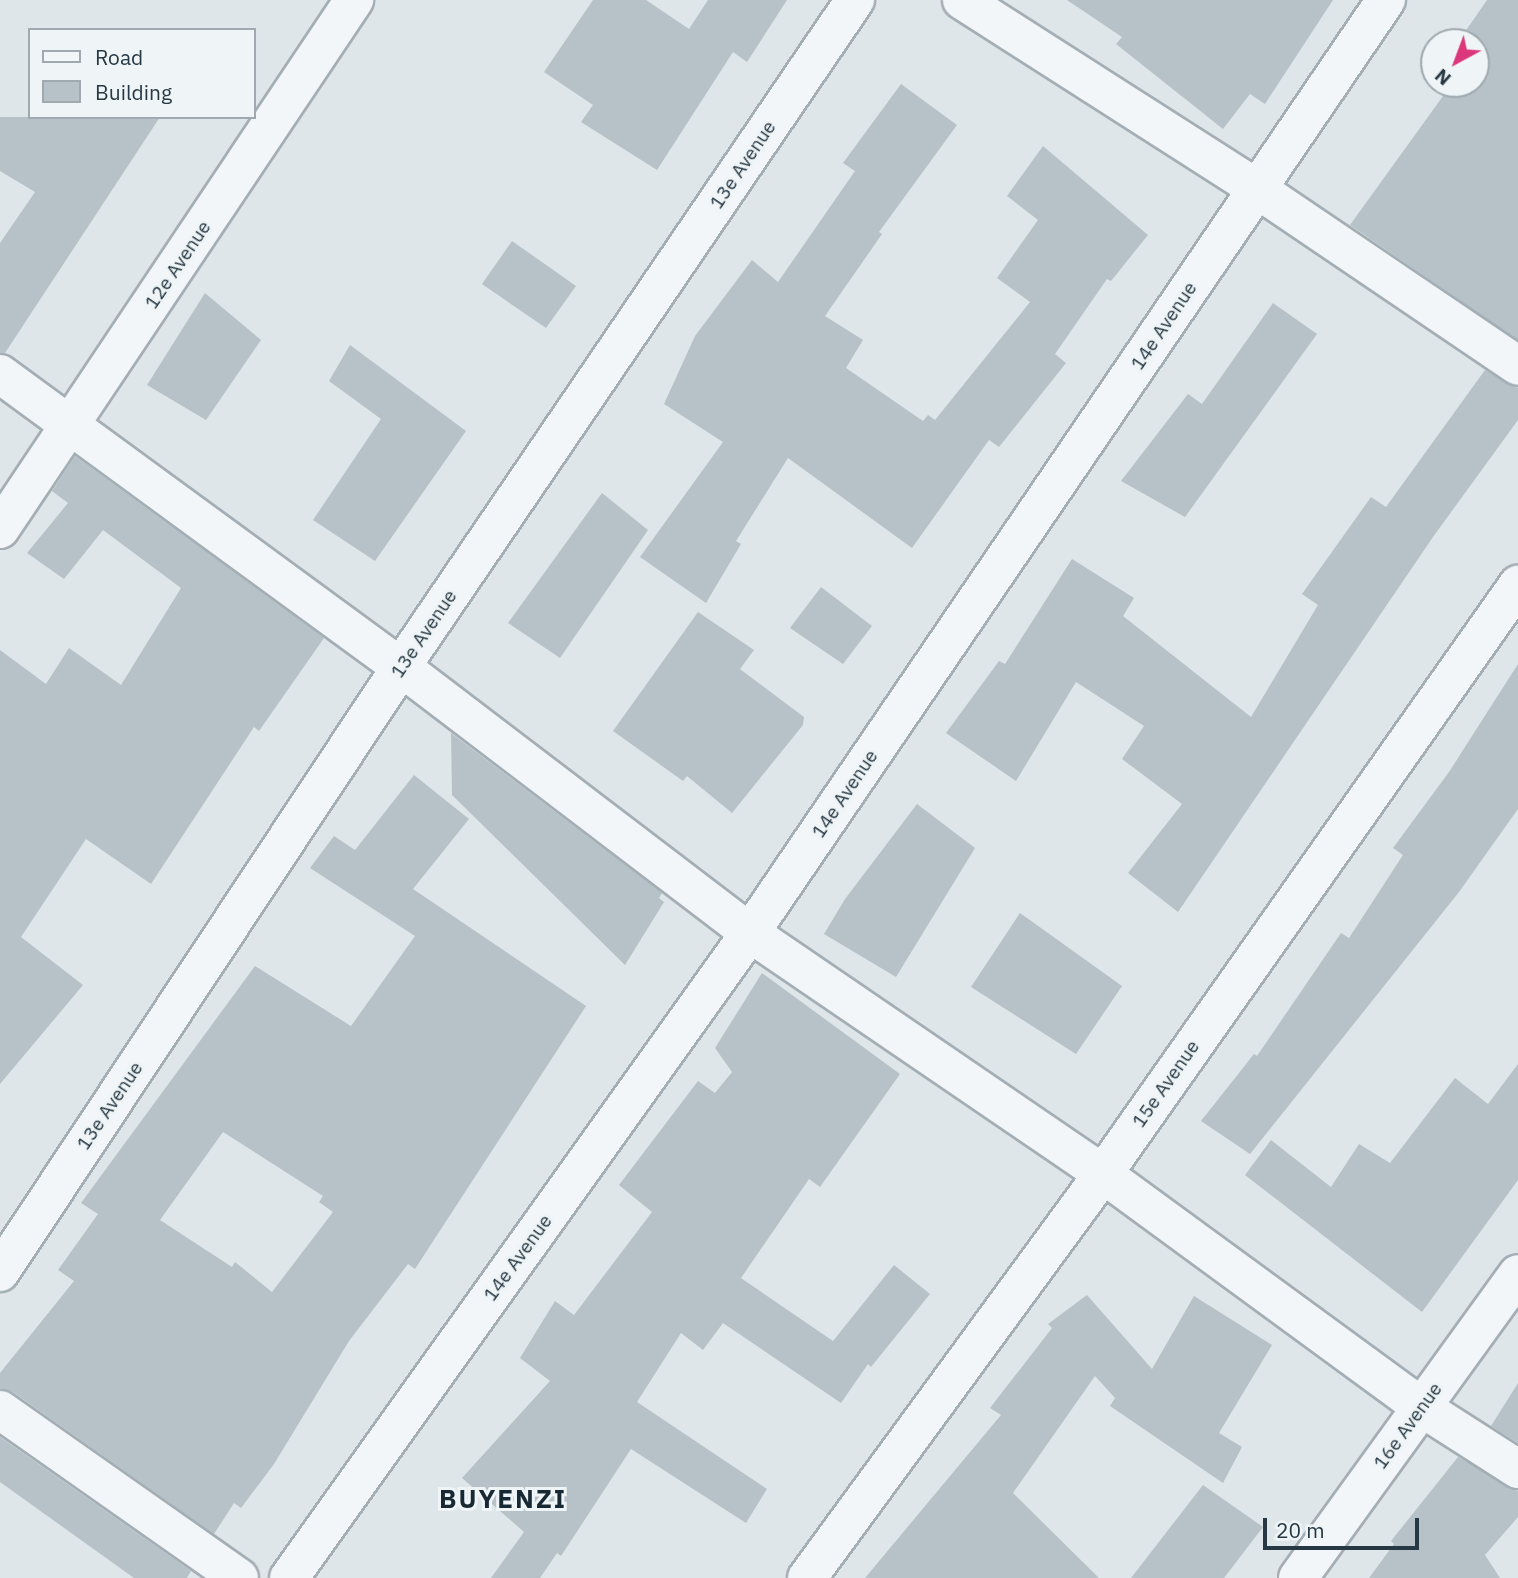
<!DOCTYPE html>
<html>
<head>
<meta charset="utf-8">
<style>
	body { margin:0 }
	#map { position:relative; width:1518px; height:1578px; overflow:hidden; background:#dfe6ea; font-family:"IBM Plex Sans",sans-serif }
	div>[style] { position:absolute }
	.building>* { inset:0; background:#b6c1c8 }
	.roads { filter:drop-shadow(2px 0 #a4aeb5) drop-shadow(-2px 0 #a4aeb5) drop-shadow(0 2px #a4aeb5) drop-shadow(0 -2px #a4aeb5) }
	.minor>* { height:38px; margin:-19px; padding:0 19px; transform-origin:19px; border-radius:19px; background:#f2f6f8 }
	span { translate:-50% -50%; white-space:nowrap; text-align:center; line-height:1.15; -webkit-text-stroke:6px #eff4f7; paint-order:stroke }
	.street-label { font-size:19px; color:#263843 }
	.district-label { font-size:26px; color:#192933; font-weight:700; letter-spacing:2px }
	.legend { position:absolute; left:28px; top:28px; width:228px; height:91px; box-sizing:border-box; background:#eff4f7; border:2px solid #9fa9af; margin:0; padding:9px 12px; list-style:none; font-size:21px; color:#263843 }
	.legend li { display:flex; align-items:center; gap:14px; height:35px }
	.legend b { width:35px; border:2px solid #9fa9af }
	.north { position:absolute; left:1420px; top:28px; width:70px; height:70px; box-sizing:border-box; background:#eff4f7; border:2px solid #9fa9af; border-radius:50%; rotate:221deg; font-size:19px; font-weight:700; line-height:28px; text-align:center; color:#263843 }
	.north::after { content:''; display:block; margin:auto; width:24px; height:32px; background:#db387b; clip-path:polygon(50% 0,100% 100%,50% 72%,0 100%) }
	.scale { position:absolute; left:1263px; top:1518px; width:156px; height:32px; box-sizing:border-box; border:4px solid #263843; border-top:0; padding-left:9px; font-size:21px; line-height:24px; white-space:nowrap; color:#263843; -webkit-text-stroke:5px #eff4f7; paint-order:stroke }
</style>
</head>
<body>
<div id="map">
	<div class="building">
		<div style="clip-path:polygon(593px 0,646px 0,689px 29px,708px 0,787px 0,747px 62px,733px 52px,657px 170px,581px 122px,593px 105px,544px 72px)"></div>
		<div style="clip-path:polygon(1067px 0,1333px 0,1265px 104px,1250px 94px,1223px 129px,1116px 44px,1122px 37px)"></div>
		<div style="clip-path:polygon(1487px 0,1518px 0,1518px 340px,1350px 225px,1443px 96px,1447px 84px,1476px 84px,1476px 42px,1458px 42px)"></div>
		<div style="clip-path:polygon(901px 84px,957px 125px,879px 232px,882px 234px,825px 316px,863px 340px,846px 368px,923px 421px,928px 415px,935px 420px,1030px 302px,997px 278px,1038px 220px,1007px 196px,1043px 146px,1148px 235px,1111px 281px,1107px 279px,1055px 354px,1066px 363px,999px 447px,989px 440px,912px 548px,788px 458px,736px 541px,741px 544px,706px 603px,640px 557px,723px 442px,664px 404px,695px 336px,752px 260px,778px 282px,855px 171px,843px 163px)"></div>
		<div style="clip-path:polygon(0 117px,160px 117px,5px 353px,0 353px,0 243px,35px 192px,0 171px)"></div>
		<div style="clip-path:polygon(512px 241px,576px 286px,546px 328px,482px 284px)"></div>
		<div style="clip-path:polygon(205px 293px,261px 340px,206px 420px,147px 385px)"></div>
		<div style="clip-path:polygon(1273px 303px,1317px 334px,1185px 517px,1121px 481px,1188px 394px,1202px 404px)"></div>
		<div style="clip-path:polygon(350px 345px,466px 431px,375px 561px,313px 520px,381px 419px,329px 381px)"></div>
		<div style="clip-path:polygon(1485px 370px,1518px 388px,1518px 420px,1433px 537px,1178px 912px,1128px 873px,1182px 804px,1122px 759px,1144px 726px,1076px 682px,1016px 781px,946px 733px,999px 661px,1005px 664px,1072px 559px,1134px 598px,1123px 616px,1251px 717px,1318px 605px,1302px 594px,1371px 497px,1386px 507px)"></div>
		<div style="clip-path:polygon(75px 456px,324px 638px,259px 731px,254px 727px,151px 884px,86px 839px,21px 937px,83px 985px,0 1084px,0 650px,46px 684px,69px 648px,121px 685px,181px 588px,103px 530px,64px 579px,27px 553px,68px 503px,52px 491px)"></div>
		<div style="clip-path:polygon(602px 493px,648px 530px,560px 658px,508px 623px)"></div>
		<div style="clip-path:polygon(821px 587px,872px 626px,843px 664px,790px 628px)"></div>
		<div style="clip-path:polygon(698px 612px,754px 650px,740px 669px,804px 717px,803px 725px,732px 813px,687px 776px,683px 781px,613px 731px)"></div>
		<div style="clip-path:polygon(1518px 664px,1518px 809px,1459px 892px,1250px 1154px,1201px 1121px,1254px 1054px,1257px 1056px,1341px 933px,1349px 938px,1403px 855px,1393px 848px,1449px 772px)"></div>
		<div style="clip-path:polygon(451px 733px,662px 893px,659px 898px,664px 902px,625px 965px,452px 795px)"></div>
		<div style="clip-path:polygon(evenodd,414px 775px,469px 819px,413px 889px,586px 1006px,415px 1269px,408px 1264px,349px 1341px,274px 1464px,241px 1508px,234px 1503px,214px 1534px,13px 1392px,0 1388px,0 1373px,74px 1281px,58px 1270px,98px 1214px,81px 1203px,255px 966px,351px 1026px,415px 936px,310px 868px,334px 836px,355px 850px,414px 775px,223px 1132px,323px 1196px,319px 1202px,333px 1212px,272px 1292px,235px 1262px,232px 1267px,160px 1220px,223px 1132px)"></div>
		<div style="clip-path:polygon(917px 804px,975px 848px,896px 977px,824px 934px,845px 899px)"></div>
		<div style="clip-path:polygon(1020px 913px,1122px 986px,1076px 1054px,971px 987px)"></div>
		<div style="clip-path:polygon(762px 973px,900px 1074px,820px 1187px,809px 1179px,741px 1278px,833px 1341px,894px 1265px,930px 1294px,871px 1367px,868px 1364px,841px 1403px,723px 1323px,703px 1350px,681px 1333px,637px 1402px,767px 1489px,746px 1523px,631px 1449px,561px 1556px,557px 1553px,540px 1578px,491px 1578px,524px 1532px,462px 1478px,550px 1381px,520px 1358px,555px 1301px,574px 1315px,652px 1212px,619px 1185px,698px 1081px,715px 1093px,732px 1072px,715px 1048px)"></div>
		<div style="clip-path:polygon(1518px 1064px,1518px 1180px,1422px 1312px,1245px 1175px,1271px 1140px,1331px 1187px,1359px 1144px,1390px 1163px,1455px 1078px,1488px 1104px)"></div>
		<div style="clip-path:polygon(1087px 1295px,1152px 1369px,1194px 1296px,1272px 1345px,1219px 1433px,1242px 1447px,1223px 1483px,1110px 1406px,1115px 1398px,1095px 1376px,1013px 1493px,1099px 1578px,865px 1578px,1001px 1415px,990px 1408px,1052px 1328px,1048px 1324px)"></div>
		<div style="clip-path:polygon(1518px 1383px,1518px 1443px,1491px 1426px)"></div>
		<div style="clip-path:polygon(0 1437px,191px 1571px,187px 1578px,134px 1578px,0 1482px)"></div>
		<div style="clip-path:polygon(1458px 1457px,1518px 1491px,1518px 1517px,1485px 1555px,1500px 1578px,1369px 1578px,1394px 1544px,1391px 1541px)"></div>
		<div style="clip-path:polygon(1203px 1485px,1263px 1527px,1224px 1578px,1131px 1578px)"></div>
	</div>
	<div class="roads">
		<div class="minor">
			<div style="left:962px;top:0;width:350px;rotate:32.6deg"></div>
			<div style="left:1257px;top:189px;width:315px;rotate:34.1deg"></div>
			<div style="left:0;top:374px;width:497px;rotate:36.2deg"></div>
			<div style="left:401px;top:667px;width:439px;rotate:37.3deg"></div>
			<div style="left:750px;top:933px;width:427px;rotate:34.3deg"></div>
			<div style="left:1103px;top:1174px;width:394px;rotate:36.2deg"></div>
			<div style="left:1421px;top:1407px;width:115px;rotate:32.6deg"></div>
			<div style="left:0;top:529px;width:637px;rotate:-56.21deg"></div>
			<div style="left:0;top:1272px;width:726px;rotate:-56.46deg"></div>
			<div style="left:401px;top:667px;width:807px;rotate:-55.76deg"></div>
			<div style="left:0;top:1410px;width:292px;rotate:35.1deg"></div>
			<div style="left:289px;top:1578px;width:793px;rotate:-54.45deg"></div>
			<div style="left:750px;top:933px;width:1129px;rotate:-55.72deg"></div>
			<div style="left:807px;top:1578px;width:501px;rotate:-53.77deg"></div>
			<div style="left:1103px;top:1174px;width:721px;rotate:-54.83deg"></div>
			<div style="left:1298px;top:1578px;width:375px;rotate:-54.1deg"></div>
		</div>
	</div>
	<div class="street-label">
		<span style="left:743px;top:165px;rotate:-56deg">13e Avenue</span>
		<span style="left:178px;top:265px;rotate:-56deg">12e Avenue</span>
		<span style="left:1164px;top:326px;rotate:-56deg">14e Avenue</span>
		<span style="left:424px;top:634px;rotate:-56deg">13e Avenue</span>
		<span style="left:845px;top:794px;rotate:-56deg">14e Avenue</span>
		<span style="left:1166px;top:1084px;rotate:-55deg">15e Avenue</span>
		<span style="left:110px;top:1106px;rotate:-56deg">13e Avenue</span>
		<span style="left:518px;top:1258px;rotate:-54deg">14e Avenue</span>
		<span style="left:1408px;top:1426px;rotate:-54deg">16e Avenue</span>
	</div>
	<div class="district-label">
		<span style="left:503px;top:1499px">BUYENZI</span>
	</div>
	<ul class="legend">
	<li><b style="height:9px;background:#f2f6f8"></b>Road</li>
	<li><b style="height:19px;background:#b6c1c8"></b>Building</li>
	</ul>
	<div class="north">N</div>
	<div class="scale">20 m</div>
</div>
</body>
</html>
